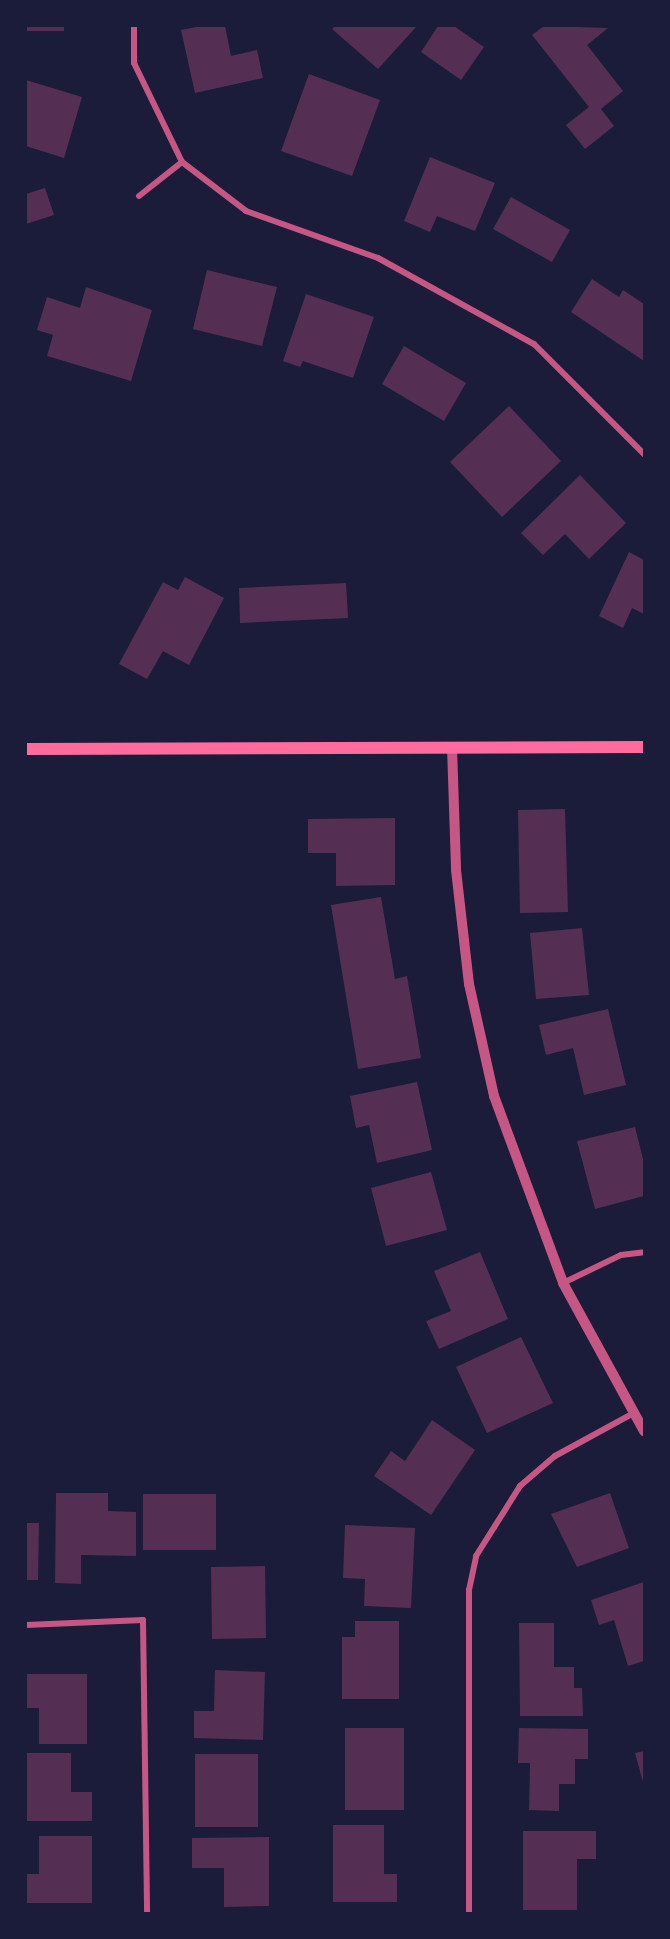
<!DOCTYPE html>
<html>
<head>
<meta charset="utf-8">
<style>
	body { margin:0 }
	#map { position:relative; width:670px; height:1939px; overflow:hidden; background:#1b1b3a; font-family:"DejaVu Sans",sans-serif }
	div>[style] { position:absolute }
	.building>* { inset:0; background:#542f53 }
	.minor>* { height:6px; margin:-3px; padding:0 3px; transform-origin:3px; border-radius:3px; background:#c65784 }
	.tertiary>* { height:10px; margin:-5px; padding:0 5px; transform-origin:5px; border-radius:5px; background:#c65784 }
	.secondary>* { height:12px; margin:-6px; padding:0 6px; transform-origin:6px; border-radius:6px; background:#ff6b9d }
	span { translate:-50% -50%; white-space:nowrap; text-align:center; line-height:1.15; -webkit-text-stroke:4.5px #1b1b3a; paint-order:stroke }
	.frame { position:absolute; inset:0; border:27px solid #1b1b3a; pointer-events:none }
</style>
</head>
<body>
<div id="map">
	<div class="building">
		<div style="clip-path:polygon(26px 26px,64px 26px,64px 31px,26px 31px)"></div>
		<div style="clip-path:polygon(202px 26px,225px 26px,231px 56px,257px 50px,263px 78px,195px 93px,181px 30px)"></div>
		<div style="clip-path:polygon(335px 26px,417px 26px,378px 69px,332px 29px)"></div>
		<div style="clip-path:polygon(438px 26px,454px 26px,484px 47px,461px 80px,421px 52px)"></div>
		<div style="clip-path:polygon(544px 26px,608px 28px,587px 45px,623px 91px,601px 109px,614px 126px,585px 149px,566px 125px,589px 107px,532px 35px)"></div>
		<div style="clip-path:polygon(309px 74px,380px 100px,352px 176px,281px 151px)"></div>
		<div style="clip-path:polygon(26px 80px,82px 97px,64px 158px,26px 146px)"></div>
		<div style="clip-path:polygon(430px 157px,495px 183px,475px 231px,437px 216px,430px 232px,404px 221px)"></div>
		<div style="clip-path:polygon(45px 188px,54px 215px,26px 224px,26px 194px)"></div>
		<div style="clip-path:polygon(511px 197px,570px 230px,552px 262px,493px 229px)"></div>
		<div style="clip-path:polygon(207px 270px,277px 287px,262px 346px,193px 329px)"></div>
		<div style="clip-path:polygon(592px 279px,619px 297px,623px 290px,644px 304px,644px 361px,571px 312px)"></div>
		<div style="clip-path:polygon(86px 287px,152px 310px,131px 381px,47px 356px,53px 335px,37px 330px,47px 297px,80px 308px)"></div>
		<div style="clip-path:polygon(306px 294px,374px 317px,353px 378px,303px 361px,300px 367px,283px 361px)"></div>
		<div style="clip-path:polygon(404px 346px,466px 383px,444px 421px,382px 384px)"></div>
		<div style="clip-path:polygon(509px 406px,561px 461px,502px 517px,450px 462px)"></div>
		<div style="clip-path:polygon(580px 475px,626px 523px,589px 559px,565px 534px,543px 555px,521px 533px)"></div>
		<div style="clip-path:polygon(629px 552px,644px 560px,644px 614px,632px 608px,623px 628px,599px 616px)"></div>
		<div style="clip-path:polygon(185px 577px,224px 598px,189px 665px,163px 651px,147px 679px,119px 664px,163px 582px,178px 590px)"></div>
		<div style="clip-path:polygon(346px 583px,348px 618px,240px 623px,239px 588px)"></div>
		<div style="clip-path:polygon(565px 809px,568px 912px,520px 913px,518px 810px)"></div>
		<div style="clip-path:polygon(395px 818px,395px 885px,336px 886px,336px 853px,308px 853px,308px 819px)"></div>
		<div style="clip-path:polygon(381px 897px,395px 979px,407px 976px,421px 1058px,358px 1069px,331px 905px)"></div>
		<div style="clip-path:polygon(582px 928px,589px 995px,536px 999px,530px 933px)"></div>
		<div style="clip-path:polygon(608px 1009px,626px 1085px,584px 1095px,573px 1048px,546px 1055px,539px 1025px)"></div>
		<div style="clip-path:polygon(417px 1082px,432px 1150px,377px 1163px,369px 1125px,356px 1128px,350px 1096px)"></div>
		<div style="clip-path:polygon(635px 1127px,644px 1163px,644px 1196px,595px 1209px,577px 1141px)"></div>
		<div style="clip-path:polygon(431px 1172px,447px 1230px,386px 1246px,371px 1188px)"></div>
		<div style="clip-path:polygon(480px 1252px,508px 1319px,439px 1349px,426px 1321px,451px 1311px,434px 1271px)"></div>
		<div style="clip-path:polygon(521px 1337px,553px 1403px,487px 1433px,456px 1367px)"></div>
		<div style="clip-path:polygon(432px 1420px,475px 1450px,431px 1515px,374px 1476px,391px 1451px,405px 1461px)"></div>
		<div style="clip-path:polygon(56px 1493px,108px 1493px,108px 1511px,136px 1512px,136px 1556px,81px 1555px,81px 1584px,55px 1583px)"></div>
		<div style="clip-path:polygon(610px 1493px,629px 1548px,577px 1567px,551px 1514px)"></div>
		<div style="clip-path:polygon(143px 1494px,216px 1494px,216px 1550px,143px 1550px)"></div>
		<div style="clip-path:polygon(26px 1523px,39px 1523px,38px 1580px,26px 1580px)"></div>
		<div style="clip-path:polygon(345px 1525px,415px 1528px,411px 1608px,364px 1606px,365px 1579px,343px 1578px)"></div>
		<div style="clip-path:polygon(265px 1566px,266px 1638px,212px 1639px,211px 1567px)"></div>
		<div style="clip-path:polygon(644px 1582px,644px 1661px,628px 1666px,614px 1620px,599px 1625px,591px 1600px)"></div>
		<div style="clip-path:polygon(355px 1621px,399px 1621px,399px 1699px,342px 1699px,342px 1637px,355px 1637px)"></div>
		<div style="clip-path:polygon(519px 1623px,554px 1623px,554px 1667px,574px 1667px,574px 1688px,582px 1688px,583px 1716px,520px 1716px)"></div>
		<div style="clip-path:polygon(215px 1670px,265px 1672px,263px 1740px,194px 1738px,194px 1711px,214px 1711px)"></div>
		<div style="clip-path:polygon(26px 1674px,87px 1674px,87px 1744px,39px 1744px,39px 1708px,26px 1708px)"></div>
		<div style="clip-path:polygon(345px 1728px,404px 1728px,404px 1810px,345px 1810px)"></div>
		<div style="clip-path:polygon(519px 1728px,588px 1729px,588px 1759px,575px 1759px,575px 1784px,559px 1784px,559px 1811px,529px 1810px,530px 1763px,518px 1763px)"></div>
		<div style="clip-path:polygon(644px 1751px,644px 1782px,643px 1782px,635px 1753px)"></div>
		<div style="clip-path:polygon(26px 1753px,71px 1753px,71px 1792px,92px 1792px,92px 1821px,26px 1821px)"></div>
		<div style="clip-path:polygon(195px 1754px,258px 1754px,258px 1827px,195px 1827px)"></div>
		<div style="clip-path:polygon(333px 1825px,384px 1825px,384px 1874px,397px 1874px,397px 1902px,333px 1902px)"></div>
		<div style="clip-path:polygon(523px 1831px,596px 1831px,596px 1859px,577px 1859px,577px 1910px,523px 1910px)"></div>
		<div style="clip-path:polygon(39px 1836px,92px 1836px,92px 1903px,26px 1903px,26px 1874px,39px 1874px)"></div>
		<div style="clip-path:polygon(269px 1837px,269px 1906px,224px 1907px,224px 1868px,192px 1868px,192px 1838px)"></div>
	</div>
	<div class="minor">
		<div style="left:134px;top:26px;width:37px;rotate:90deg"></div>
		<div style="left:134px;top:63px;width:110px;rotate:64.1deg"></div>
		<div style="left:182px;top:162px;width:81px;rotate:37.4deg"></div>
		<div style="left:246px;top:211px;width:140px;rotate:19.6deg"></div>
		<div style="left:378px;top:258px;width:178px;rotate:28.9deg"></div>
		<div style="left:534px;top:344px;width:156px;rotate:45deg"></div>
		<div style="left:139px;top:196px;width:55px;rotate:-38.3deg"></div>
		<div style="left:563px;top:1283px;width:64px;rotate:-25.8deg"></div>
		<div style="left:621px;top:1255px;width:23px;rotate:-7deg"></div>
		<div style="left:26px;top:1625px;width:117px;rotate:-2.4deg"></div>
		<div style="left:143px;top:1620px;width:294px;rotate:89.2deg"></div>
		<div style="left:469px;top:1914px;width:324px;rotate:-90deg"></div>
		<div style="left:469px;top:1590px;width:35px;rotate:-78deg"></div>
		<div style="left:476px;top:1556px;width:83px;rotate:-57.8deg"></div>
		<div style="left:520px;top:1486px;width:46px;rotate:-40.6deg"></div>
		<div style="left:555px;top:1456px;width:90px;rotate:-28.6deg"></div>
	</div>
	<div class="tertiary">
		<div style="left:452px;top:747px;width:123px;rotate:88.1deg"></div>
		<div style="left:456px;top:870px;width:115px;rotate:83.5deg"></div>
		<div style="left:469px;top:984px;width:115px;rotate:77.4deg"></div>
		<div style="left:494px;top:1096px;width:199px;rotate:69.7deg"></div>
		<div style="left:563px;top:1283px;width:169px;rotate:61.3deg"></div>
	</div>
	<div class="secondary">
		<div style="left:26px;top:749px;width:618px;rotate:-0.19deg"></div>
	</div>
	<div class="frame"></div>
</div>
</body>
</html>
